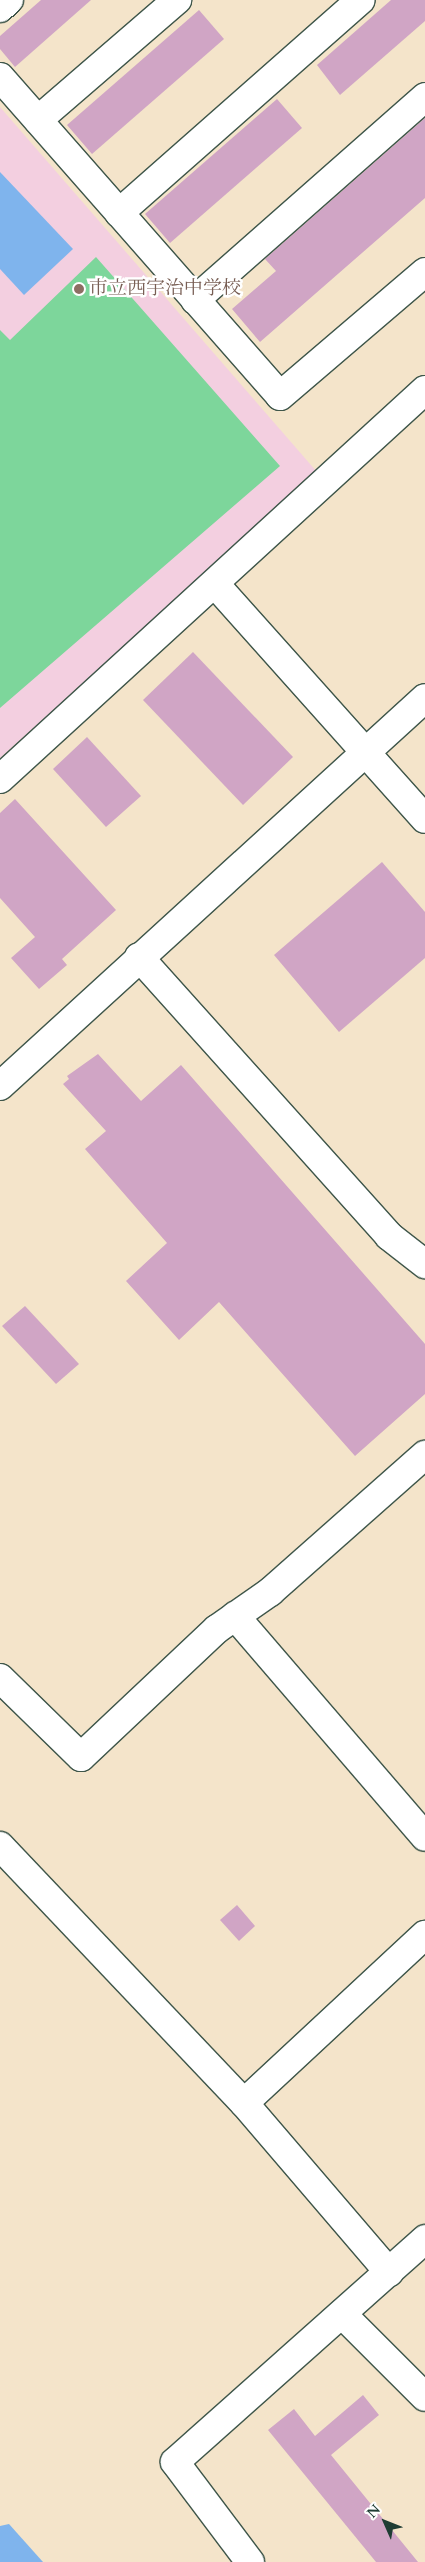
<!DOCTYPE html>
<html>
<head>
<meta charset="utf-8">
<style>
	body { margin:0 }
	#map { position:relative; width:425px; height:2562px; overflow:hidden; background:#f4e4ca; font-family:Cardo,"Noto Serif JP",serif }
	div>[style] { position:absolute }
	.built>* { inset:0; background:#f3cfe0 }
	.green>* { inset:0; background:#7dd69b }
	.water>* { inset:0; background:#7fb4ed }
	.building>* { inset:0; background:#d0a5c5 }
	.roads { filter:drop-shadow(1px 0 #3f564a) drop-shadow(-1px 0 #3f564a) drop-shadow(0 1px #3f564a) drop-shadow(0 -1px #3f564a) }
	.minor>* { height:28px; margin:-14px; padding:0 14px; transform-origin:14px; border-radius:14px; background:#fff }
	.dots>* { width:14px; height:14px; translate:-50% -50%; box-sizing:border-box; border:2px solid #fff; border-radius:50% }
	span { translate:-50% -50%; white-space:nowrap; text-align:center; line-height:1.15; -webkit-text-stroke:5px #fff; paint-order:stroke }
	.education-label { font-size:19px; color:#785e54 }
	.left { translate:0 -50%; text-align:left }
	.north { position:absolute; left:360px; top:2497px; width:50px; height:50px; -webkit-text-stroke:4px #fff; paint-order:stroke; rotate:314deg; font-size:14px; font-weight:700; line-height:20px; text-align:center; color:#1f3d34 }
	.north::after { content:''; display:block; margin:auto; width:18px; height:22px; background:#1f3d34; clip-path:polygon(50% 0,100% 100%,50% 72%,0 100%) }
</style>
</head>
<body>
<div id="map">
	<div class="built">
		<div style="clip-path:polygon(0 107px,317px 472px,0 758px)"></div>
	</div>
	<div class="green">
		<div style="clip-path:polygon(96px 257px,280px 466px,0 708px,0 330px,10px 340px)"></div>
	</div>
	<div class="water">
		<div style="clip-path:polygon(0 172px,73px 249px,24px 295px,0 269px)"></div>
		<div style="clip-path:polygon(9px 2524px,43px 2562px,0 2562px,0 2526px)"></div>
	</div>
	<div class="building">
		<div style="clip-path:polygon(41px 0,91px 0,15px 67px,0 49px,0 36px)"></div>
		<div style="clip-path:polygon(391px 0,425px 0,425px 21px,340px 95px,317px 65px)"></div>
		<div style="clip-path:polygon(199px 10px,224px 39px,92px 154px,67px 125px)"></div>
		<div style="clip-path:polygon(277px 99px,302px 128px,170px 243px,145px 214px)"></div>
		<div style="clip-path:polygon(425px 118px,425px 198px,260px 342px,232px 309px,276px 271px,265px 259px)"></div>
		<div style="clip-path:polygon(193px 652px,293px 757px,243px 805px,143px 700px)"></div>
		<div style="clip-path:polygon(87px 737px,141px 796px,106px 827px,53px 769px)"></div>
		<div style="clip-path:polygon(15px 799px,116px 910px,62px 959px,67px 965px,39px 989px,11px 958px,35px 937px,0 898px,0 813px)"></div>
		<div style="clip-path:polygon(382px 862px,425px 912px,425px 958px,339px 1032px,274px 955px)"></div>
		<div style="clip-path:polygon(98px 1054px,141px 1101px,181px 1065px,425px 1344px,425px 1394px,355px 1456px,219px 1302px,179px 1340px,126px 1281px,167px 1243px,85px 1149px,106px 1131px,63px 1084px,69px 1079px,67px 1076px)"></div>
		<div style="clip-path:polygon(25px 1306px,79px 1364px,56px 1384px,2px 1326px)"></div>
		<div style="clip-path:polygon(237px 1905px,255px 1926px,239px 1941px,220px 1920px)"></div>
		<div style="clip-path:polygon(363px 2395px,379px 2415px,331px 2455px,418px 2562px,376px 2562px,268px 2430px,294px 2409px,315px 2436px)"></div>
	</div>
	<div class="roads">
		<div class="minor">
			<div style="left:0;top:8px;width:12px;rotate:-42deg"></div>
			<div style="left:0;top:77px;width:424px;rotate:48.7deg"></div>
			<div style="left:280px;top:396px;width:191px;rotate:-40.5deg"></div>
			<div style="left:38px;top:120px;width:184px;rotate:-40.8deg"></div>
			<div style="left:119px;top:213px;width:322px;rotate:-41.4deg"></div>
			<div style="left:195px;top:300px;width:307px;rotate:-41.4deg"></div>
			<div style="left:215px;top:584px;width:315px;rotate:48.2deg"></div>
			<div style="left:0;top:779px;width:576px;rotate:-42.47deg"></div>
			<div style="left:139px;top:957px;width:375px;rotate:48.1deg"></div>
			<div style="left:389px;top:1236px;width:46px;rotate:37.9deg"></div>
			<div style="left:0;top:1086px;width:575px;rotate:-42.39deg"></div>
			<div style="left:235px;top:1616px;width:291px;rotate:49.3deg"></div>
			<div style="left:0;top:1678px;width:113px;rotate:44.3deg"></div>
			<div style="left:81px;top:1757px;width:187px;rotate:-43.3deg"></div>
			<div style="left:217px;top:1629px;width:65px;rotate:-34.9deg"></div>
			<div style="left:270px;top:1592px;width:207px;rotate:-41.5deg"></div>
			<div style="left:0;top:1846px;width:354px;rotate:46.5deg"></div>
			<div style="left:244px;top:2103px;width:223px;rotate:49.4deg"></div>
			<div style="left:244px;top:2103px;width:247px;rotate:-42.9deg"></div>
			<div style="left:342px;top:2314px;width:117px;rotate:45deg"></div>
			<div style="left:250px;top:2562px;width:125px;rotate:-126.9deg"></div>
			<div style="left:175px;top:2462px;width:335px;rotate:-41.7deg"></div>
		</div>
	</div>
	<div class="dots">
		<div style="left:79px;top:289px;background:#8d6e63"></div>
	</div>
	<div class="education-label">
		<span class="left" style="left:89px;top:289px">市立西宇治中学校</span>
	</div>
	<div class="north">N</div>
</div>
</body>
</html>
